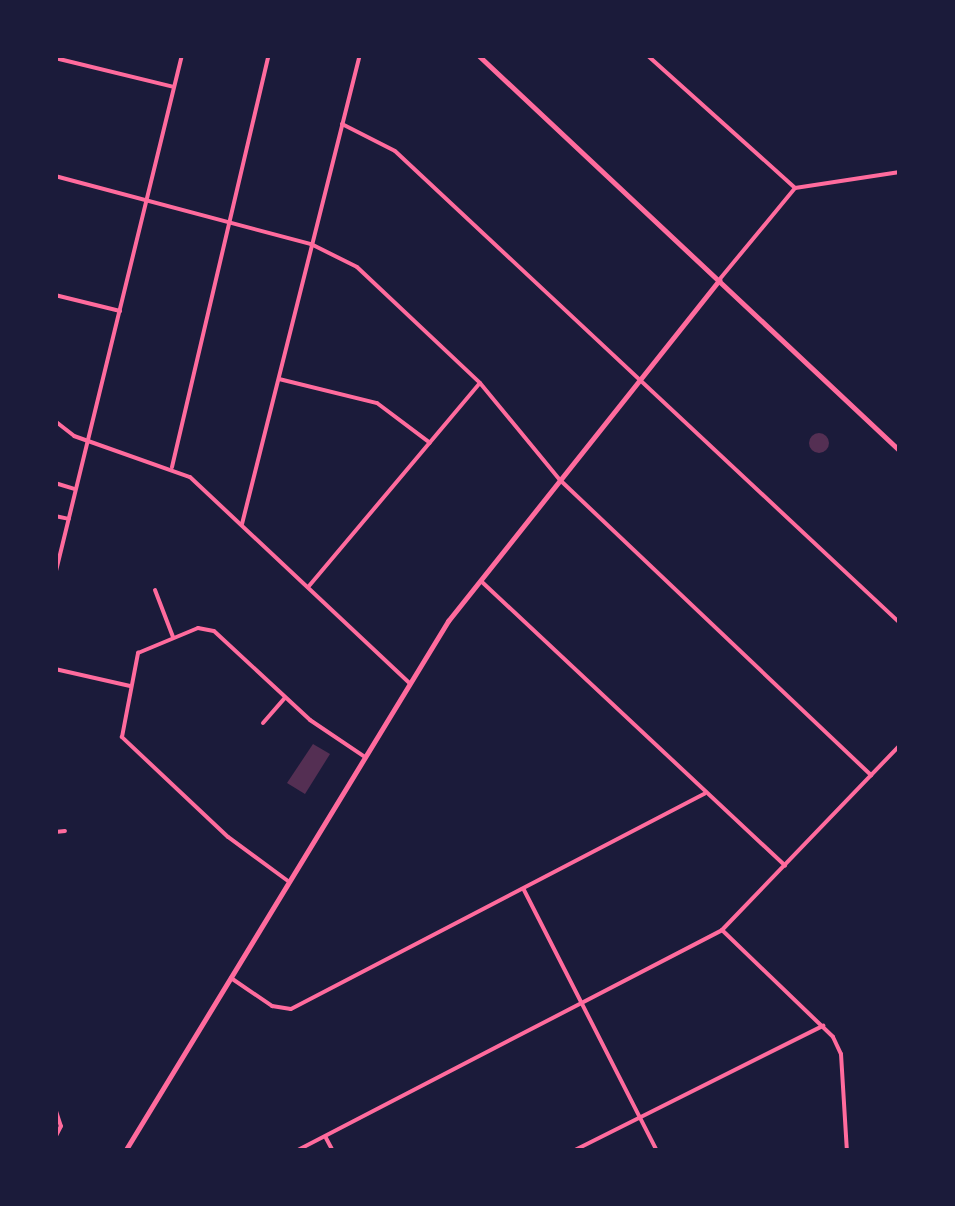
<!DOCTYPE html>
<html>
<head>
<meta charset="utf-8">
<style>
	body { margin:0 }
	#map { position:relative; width:955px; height:1206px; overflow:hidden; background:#1b1b3a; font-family:"DM Sans",sans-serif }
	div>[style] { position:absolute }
	.building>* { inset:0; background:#542f53 }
	.round { border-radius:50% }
	.minor>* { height:4px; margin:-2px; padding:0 2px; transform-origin:2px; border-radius:2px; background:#ff6b9d }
	.tertiary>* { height:5px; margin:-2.5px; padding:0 2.5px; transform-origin:2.5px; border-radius:2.5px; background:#ff6b9d }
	span { translate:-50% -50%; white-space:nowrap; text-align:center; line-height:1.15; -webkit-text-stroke:10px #1b1b3a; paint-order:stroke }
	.frame { position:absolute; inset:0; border:58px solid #1b1b3a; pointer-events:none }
</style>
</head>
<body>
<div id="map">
	<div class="building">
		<div class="round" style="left:809px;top:433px;width:20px;height:20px"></div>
		<div style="clip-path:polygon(313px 744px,330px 754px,305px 794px,287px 783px)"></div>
	</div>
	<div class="minor">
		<div style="left:647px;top:55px;width:199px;rotate:41.9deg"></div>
		<div style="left:55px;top:58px;width:122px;rotate:13.7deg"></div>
		<div style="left:342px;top:124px;width:59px;rotate:27deg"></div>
		<div style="left:395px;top:151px;width:691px;rotate:43.07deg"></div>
		<div style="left:55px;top:176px;width:265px;rotate:14.9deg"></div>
		<div style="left:311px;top:244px;width:51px;rotate:26.6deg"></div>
		<div style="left:357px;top:267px;width:169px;rotate:43.3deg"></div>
		<div style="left:480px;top:383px;width:126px;rotate:50.5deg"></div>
		<div style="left:560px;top:480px;width:429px;rotate:43.5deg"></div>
		<div style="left:795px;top:188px;width:106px;rotate:-8.7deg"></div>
		<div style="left:719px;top:280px;width:119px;rotate:-50.4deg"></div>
		<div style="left:55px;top:295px;width:67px;rotate:13.8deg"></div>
		<div style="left:279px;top:379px;width:101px;rotate:13.8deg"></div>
		<div style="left:377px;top:403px;width:66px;rotate:37deg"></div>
		<div style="left:55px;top:421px;width:24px;rotate:38deg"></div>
		<div style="left:74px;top:436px;width:123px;rotate:19.5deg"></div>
		<div style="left:190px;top:477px;width:301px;rotate:43.2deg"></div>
		<div style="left:172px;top:467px;width:423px;rotate:-76.8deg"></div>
		<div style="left:55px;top:483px;width:21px;rotate:17deg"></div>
		<div style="left:55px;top:516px;width:14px;rotate:12deg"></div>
		<div style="left:242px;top:524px;width:484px;rotate:-75.9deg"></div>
		<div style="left:55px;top:575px;width:535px;rotate:-76.28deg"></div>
		<div style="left:482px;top:582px;width:415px;rotate:43.1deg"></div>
		<div style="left:309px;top:586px;width:265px;rotate:-49.9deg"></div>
		<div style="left:155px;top:590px;width:50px;rotate:69deg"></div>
		<div style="left:55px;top:669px;width:77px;rotate:12.8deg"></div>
		<div style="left:263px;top:723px;width:33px;rotate:-49deg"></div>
		<div style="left:55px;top:832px;width:10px;rotate:-6deg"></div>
		<div style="left:288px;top:881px;width:74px;rotate:-143.7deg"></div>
		<div style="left:228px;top:837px;width:146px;rotate:-136.7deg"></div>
		<div style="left:122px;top:737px;width:86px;rotate:-79.2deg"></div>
		<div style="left:138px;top:653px;width:65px;rotate:-22.6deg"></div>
		<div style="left:198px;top:628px;width:16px;rotate:11deg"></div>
		<div style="left:214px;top:631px;width:131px;rotate:42.8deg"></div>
		<div style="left:310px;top:720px;width:66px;rotate:33.9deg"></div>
		<div style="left:524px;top:890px;width:293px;rotate:63deg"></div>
		<div style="left:722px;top:930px;width:154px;rotate:43.9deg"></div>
		<div style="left:833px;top:1037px;width:19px;rotate:65deg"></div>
		<div style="left:841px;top:1054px;width:97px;rotate:86.5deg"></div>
		<div style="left:231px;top:978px;width:50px;rotate:34.3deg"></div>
		<div style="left:272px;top:1006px;width:19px;rotate:9deg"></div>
		<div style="left:291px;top:1009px;width:466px;rotate:-27.5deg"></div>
		<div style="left:55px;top:1108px;width:19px;rotate:72deg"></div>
		<div style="left:61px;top:1126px;width:13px;rotate:117deg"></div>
		<div style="left:326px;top:1138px;width:15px;rotate:62deg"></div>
		<div style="left:296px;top:1151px;width:480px;rotate:-27.4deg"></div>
		<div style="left:722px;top:930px;width:257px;rotate:-46.1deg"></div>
		<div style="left:573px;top:1151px;width:280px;rotate:-26.6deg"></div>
	</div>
	<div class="tertiary">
		<div style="left:478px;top:55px;width:579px;rotate:43.18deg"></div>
		<div style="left:125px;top:1151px;width:621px;rotate:-58.64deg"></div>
		<div style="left:448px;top:621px;width:436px;rotate:-51.5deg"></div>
	</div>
	<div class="frame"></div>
</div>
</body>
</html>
